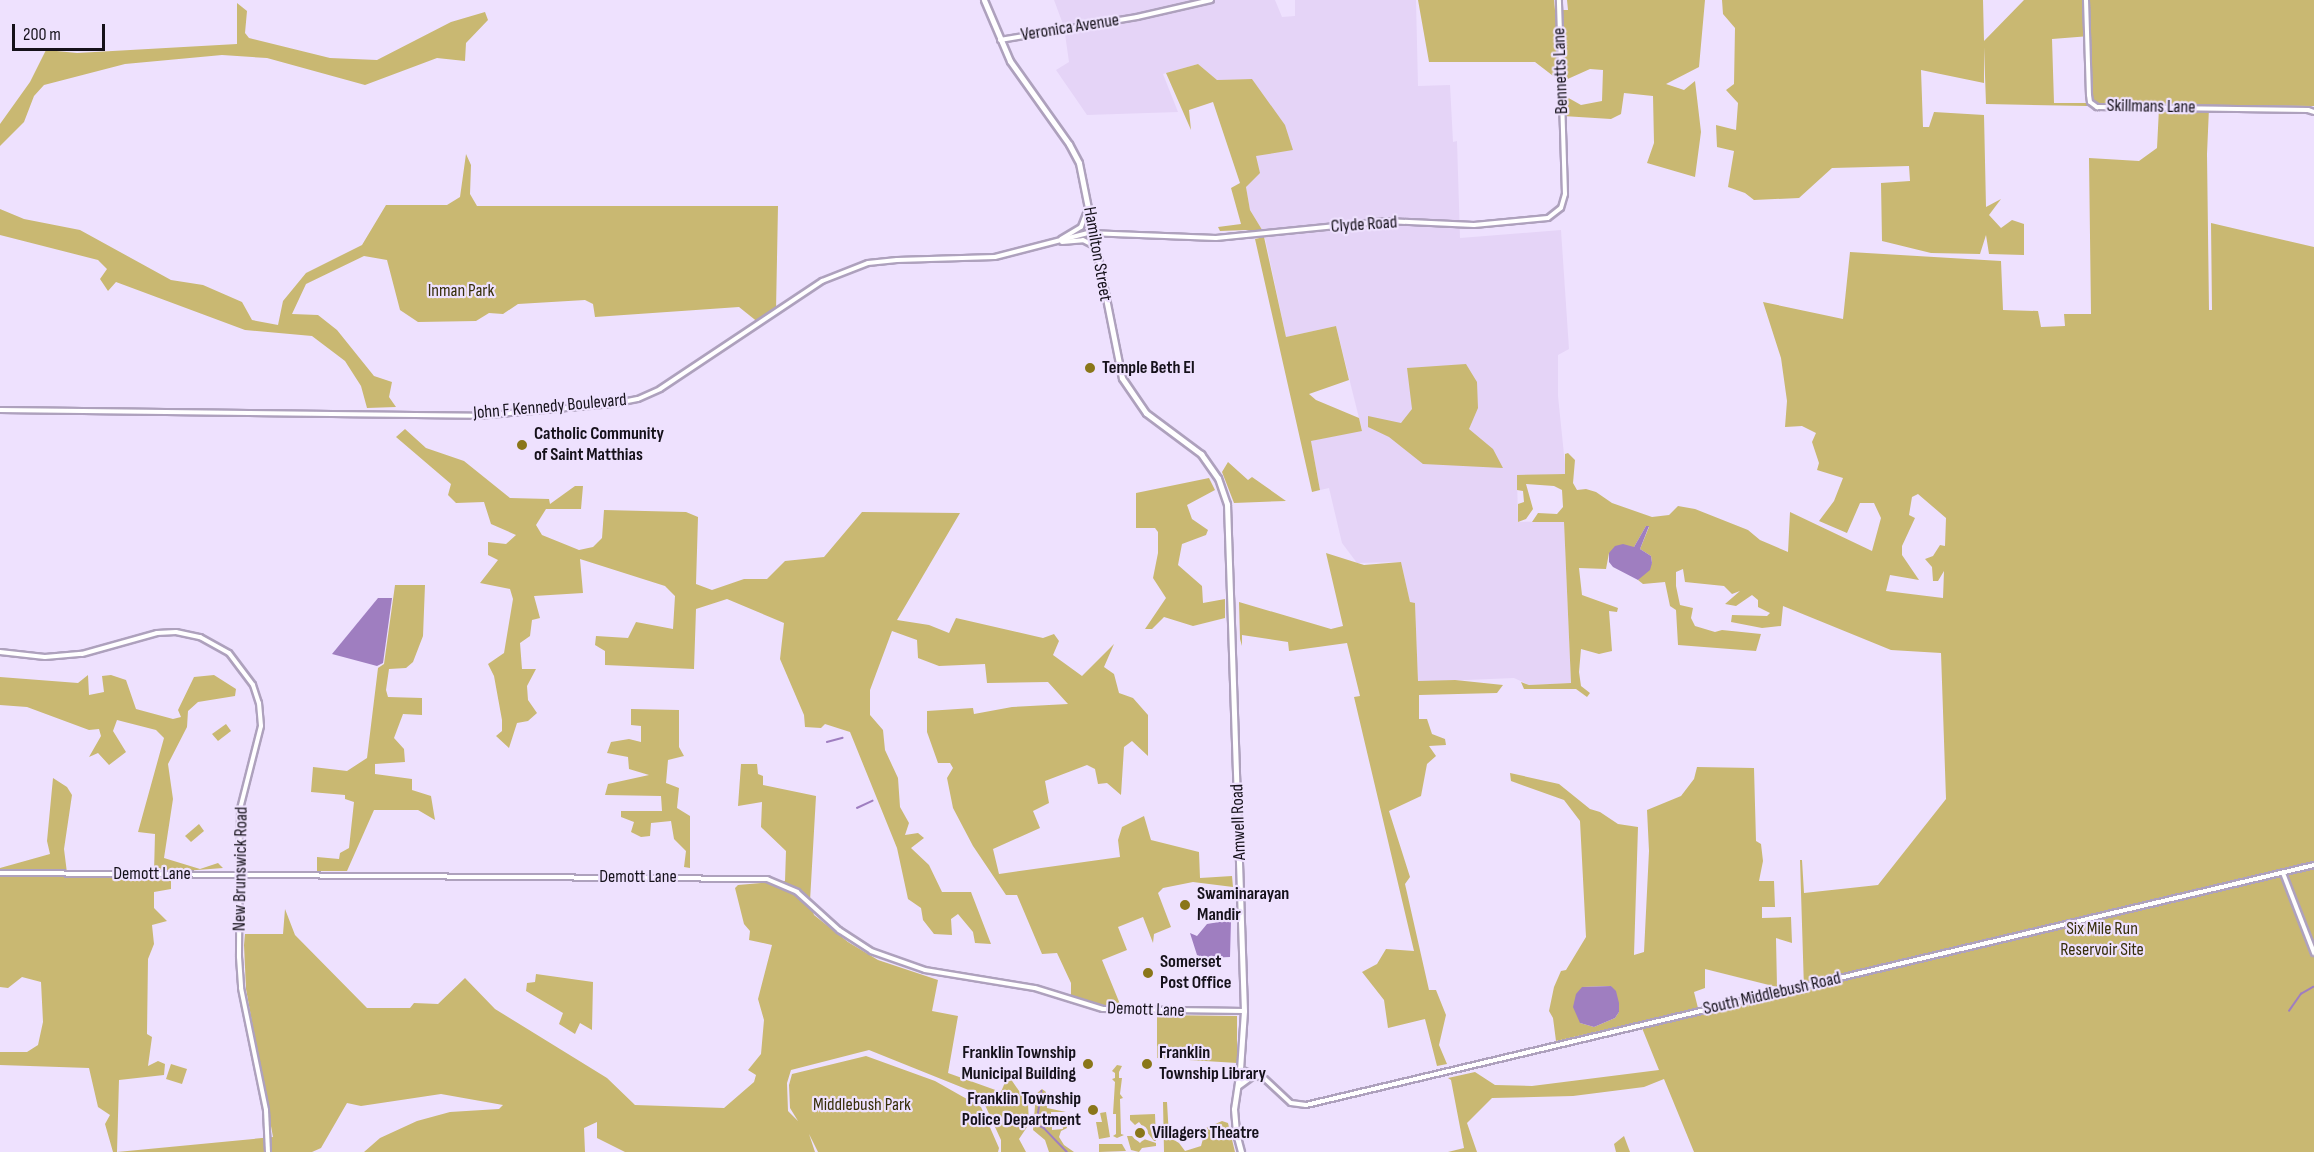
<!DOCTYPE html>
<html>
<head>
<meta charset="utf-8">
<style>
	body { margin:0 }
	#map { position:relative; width:2314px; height:1152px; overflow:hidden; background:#eee1fe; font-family:"Sofia Sans Condensed",sans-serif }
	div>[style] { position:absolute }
	.built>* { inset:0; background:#e5d4f7 }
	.green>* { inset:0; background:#c9b872 }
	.water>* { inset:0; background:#9f7ec0 }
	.stream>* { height:1.5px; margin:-0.75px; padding:0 0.75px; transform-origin:0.75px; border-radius:0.75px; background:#9f7ec0 }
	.roads { filter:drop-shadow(2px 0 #aea1bd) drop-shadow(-2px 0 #aea1bd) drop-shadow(0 2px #aea1bd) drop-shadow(0 -2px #aea1bd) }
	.minor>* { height:4px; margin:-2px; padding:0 2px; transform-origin:2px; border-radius:2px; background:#fff }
	.major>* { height:5px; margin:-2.5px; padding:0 2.5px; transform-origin:2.5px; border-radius:2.5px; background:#fff }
	.dots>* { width:16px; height:16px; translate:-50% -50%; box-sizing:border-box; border:3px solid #eee1fe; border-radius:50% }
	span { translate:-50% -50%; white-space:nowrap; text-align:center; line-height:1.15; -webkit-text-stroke:4.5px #eee1fe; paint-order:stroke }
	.street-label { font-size:18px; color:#15111a }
	.park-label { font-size:18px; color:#362e09 }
	.poi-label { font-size:18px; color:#15111a; font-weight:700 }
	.left { translate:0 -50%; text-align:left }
	.right { translate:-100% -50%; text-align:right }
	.scale { position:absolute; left:12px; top:24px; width:93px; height:27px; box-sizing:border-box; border:3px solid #15111a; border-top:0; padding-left:8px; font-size:18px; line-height:21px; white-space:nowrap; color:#15111a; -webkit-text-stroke:4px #eee1fe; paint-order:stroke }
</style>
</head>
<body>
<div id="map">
	<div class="built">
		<div style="clip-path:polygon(1054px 0,1275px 0,1282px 17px,1295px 16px,1295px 0,1416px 0,1418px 86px,1450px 85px,1453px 142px,1457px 141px,1460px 238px,1561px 230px,1569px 349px,1558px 355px,1558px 396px,1566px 474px,1517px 476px,1518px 522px,1564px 521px,1571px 683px,1529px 685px,1514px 678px,1418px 682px,1415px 603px,1410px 603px,1401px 562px,1357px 563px,1342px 543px,1329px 488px,1320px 490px,1311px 441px,1362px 430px,1336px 326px,1286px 337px,1264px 233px,1250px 210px,1246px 187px,1256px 156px,1264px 98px,1252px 79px,1217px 80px,1198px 64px,1163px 74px,1178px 112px,1087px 115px,1056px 70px,1069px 62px,1064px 27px)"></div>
	</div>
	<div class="green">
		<div style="clip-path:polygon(1418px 0,1554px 0,1555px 10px,1568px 10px,1567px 0,1705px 0,1699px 67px,1666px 84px,1684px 90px,1695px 81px,1701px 132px,1695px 177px,1647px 163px,1654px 143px,1653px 96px,1624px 93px,1621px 114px,1611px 119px,1563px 116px,1565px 96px,1581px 105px,1602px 101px,1603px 70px,1590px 69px,1561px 82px,1535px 62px,1429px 62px)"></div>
		<div style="clip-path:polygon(1722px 0,1983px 0,1984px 41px,2024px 0,2314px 0,2314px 106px,2096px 104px,2092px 100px,2090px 36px,2052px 39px,2054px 103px,2087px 103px,2087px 106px,1986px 104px,1984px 47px,1984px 83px,1921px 70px,1923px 127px,1929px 127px,1934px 112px,1984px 115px,1986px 207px,2001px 199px,1989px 215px,2001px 228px,2012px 220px,2024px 224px,2024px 255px,1989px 254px,1986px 235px,1980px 254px,1931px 253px,1882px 241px,1881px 183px,1910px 181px,1909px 166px,1832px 168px,1799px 198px,1754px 200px,1745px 193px,1728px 187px,1734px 151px,1717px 147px,1716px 125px,1736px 130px,1738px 103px,1726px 90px,1734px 84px,1735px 28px,1723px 14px)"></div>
		<div style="clip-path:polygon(237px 3px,247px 11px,245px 33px,249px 38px,330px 58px,377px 60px,451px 22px,485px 12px,488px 20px,466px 43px,465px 61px,437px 58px,365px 85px,267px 58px,222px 55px,125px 64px,44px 85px,34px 96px,24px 122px,0 146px,0 124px,30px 82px,46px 50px,77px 53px,237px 44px)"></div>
		<div style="clip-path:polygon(1198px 64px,1217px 80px,1252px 79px,1285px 125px,1293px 150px,1256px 156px,1260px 173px,1246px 187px,1250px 210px,1264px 233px,1246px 230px,1220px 231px,1218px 227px,1241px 224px,1231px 188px,1240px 183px,1213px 102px,1189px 110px,1191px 130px,1166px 73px)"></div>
		<div style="clip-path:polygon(evenodd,2159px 108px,2209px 108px,2207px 154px,2209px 310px,2212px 310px,2211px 223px,2314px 247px,2314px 1152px,1694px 1152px,1664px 1079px,1644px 1087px,1573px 1096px,1492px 1098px,1467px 1123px,1477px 1152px,1448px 1152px,1464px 1148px,1451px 1080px,1448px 1078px,1475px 1072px,1495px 1085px,1532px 1086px,1659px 1070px,1642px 1028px,1804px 989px,1800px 860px,1802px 860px,1804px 893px,1878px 885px,1946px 799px,1941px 653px,1891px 650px,1783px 606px,1781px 626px,1762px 628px,1731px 622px,1732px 615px,1767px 616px,1770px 613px,1758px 607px,1758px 600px,1752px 595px,1736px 606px,1725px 604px,1740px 591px,1732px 594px,1724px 586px,1685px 582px,1683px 569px,1676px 572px,1676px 586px,1680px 605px,1693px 608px,1691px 618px,1695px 626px,1715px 632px,1722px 630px,1761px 634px,1756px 651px,1678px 645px,1676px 610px,1670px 606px,1665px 582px,1643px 584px,1638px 580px,1652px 563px,1651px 556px,1640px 549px,1649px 527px,1646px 526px,1634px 547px,1609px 553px,1606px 569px,1579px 568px,1582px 595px,1618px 608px,1617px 612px,1609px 611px,1612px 651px,1599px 654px,1581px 649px,1579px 672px,1581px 686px,1590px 693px,1587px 697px,1576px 689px,1524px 689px,1521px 682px,1529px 685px,1571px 683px,1564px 522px,1532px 522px,1538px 513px,1557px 514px,1563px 507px,1562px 490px,1554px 486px,1526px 484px,1533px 509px,1526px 519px,1518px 522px,1518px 504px,1524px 502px,1523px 491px,1517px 490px,1517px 475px,1565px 474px,1565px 454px,1568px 453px,1575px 460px,1573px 483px,1577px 490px,1586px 489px,1596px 492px,1612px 503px,1652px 517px,1669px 515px,1678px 506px,1695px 509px,1748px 530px,1760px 540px,1788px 552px,1790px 512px,1872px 551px,1881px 518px,1874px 503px,1860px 503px,1847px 533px,1819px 521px,1834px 501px,1843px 478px,1817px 470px,1819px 463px,1812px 442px,1816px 433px,1802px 426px,1785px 427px,1787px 401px,1781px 358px,1763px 302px,1843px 319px,1850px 252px,2001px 261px,2003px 310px,2038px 311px,2041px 327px,2065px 326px,2064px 314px,2091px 314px,2089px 158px,2139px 161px,2157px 148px,2159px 108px,1918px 494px,1946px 518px,1945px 546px,1940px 545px,1933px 556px,1925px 559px,1932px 567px,1933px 581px,1938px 581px,1944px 571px,1943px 598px,1886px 591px,1890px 575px,1919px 580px,1902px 555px,1902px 546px,1915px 518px,1909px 515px,1912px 497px,1918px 494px)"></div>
		<div style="clip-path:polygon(466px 154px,471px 165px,470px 194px,477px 206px,778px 206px,776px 311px,759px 323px,739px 307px,595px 317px,593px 304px,585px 300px,518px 304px,503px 314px,489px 313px,476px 321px,418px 322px,400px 310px,387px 260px,364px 256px,306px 284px,292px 314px,318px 315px,337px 330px,374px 376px,392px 382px,389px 397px,396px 407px,367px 408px,361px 386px,345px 361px,312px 336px,245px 330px,116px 282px,108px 291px,100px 279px,107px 269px,98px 260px,0 235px,0 209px,24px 219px,80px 230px,171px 280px,203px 285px,242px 302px,252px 320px,278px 325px,283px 301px,306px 273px,362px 245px,386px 205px,447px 205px,460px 197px)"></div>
		<div style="clip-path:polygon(1264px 237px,1286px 337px,1336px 326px,1349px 380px,1309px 394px,1316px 400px,1359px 418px,1362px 431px,1311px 441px,1320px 490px,1312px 492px,1255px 239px)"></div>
		<div style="clip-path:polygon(1466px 364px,1477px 382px,1478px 408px,1469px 429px,1493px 449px,1503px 468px,1423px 464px,1389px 437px,1368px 427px,1368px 416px,1401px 423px,1412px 409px,1407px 368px)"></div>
		<div style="clip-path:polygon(405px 429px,426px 448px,464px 461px,510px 498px,549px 499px,550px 504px,575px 486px,583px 486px,581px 509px,546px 509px,536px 525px,542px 535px,579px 550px,593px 547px,602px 538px,604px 510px,686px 512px,698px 517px,696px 584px,712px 590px,744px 579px,767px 579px,785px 561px,824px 557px,862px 512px,960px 513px,897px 620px,929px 625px,949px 633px,956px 618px,1043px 638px,1054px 634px,1059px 641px,1053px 655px,1082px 676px,1114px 644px,1104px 667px,1114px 674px,1119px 693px,1133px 698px,1148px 715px,1148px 756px,1132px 741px,1124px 747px,1121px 795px,1107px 783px,1098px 784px,1095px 769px,1087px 765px,1045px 781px,1049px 803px,1033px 811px,1040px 828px,993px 849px,999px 874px,1120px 857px,1118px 840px,1122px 827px,1144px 816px,1151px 840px,1199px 852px,1200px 878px,1232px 876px,1233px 887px,1193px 882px,1163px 888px,1158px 893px,1171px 927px,1154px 934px,1153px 943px,1143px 917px,1118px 927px,1127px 950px,1102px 960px,1122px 1009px,1071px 998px,1071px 983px,1057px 953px,1042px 954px,1017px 895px,1006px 895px,973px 846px,953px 808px,947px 778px,953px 768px,950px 763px,938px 763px,927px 732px,927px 711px,973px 708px,974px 714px,1012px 707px,1068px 704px,1048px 682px,987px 683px,985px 664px,939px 666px,918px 658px,917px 640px,892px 631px,870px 690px,870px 715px,883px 730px,885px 750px,898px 778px,900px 807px,909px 823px,905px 835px,918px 833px,924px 838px,911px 848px,929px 865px,942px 892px,971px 892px,991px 944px,975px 943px,973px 932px,958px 914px,951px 919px,952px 935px,934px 934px,923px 920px,921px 908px,908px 899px,897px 848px,850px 732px,825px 724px,821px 728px,805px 727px,804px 715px,780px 659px,784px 623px,727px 599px,696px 609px,694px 669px,605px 665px,605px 651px,595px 645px,596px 636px,628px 638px,636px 622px,673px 629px,675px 596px,665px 586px,580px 559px,583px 593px,534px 596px,540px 618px,532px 620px,530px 636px,520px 643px,522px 669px,536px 669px,527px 686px,528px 700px,537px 713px,528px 721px,517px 723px,509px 748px,496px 736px,502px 731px,502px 720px,494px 676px,488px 664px,504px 653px,513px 599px,510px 589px,480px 583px,498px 560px,488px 555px,488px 542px,506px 544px,516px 535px,491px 524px,484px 502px,456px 503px,448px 495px,451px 484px,396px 437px)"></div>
		<div style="clip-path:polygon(1228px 462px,1248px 480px,1252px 477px,1286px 501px,1234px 503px,1222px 472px)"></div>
		<div style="clip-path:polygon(1209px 478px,1215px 490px,1187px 505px,1192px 519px,1208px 530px,1206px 535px,1182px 544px,1178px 565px,1202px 586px,1203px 603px,1225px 599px,1225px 618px,1193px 626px,1164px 617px,1152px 629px,1145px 629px,1166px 598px,1153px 578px,1158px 553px,1158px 532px,1155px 528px,1136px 528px,1136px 493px)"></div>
		<div style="clip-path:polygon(1326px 553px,1364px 565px,1401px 562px,1410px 602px,1415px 603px,1418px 681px,1455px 680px,1503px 685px,1497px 693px,1419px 695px,1419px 719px,1427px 719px,1432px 734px,1445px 739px,1446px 745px,1429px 746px,1436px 756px,1427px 764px,1421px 796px,1389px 811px,1410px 877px,1405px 884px,1429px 990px,1436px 990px,1446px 1015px,1439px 1045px,1447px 1064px,1437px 1066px,1425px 1019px,1388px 1028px,1384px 1000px,1362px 972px,1377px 964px,1386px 949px,1414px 951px,1354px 697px,1360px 696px,1347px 643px,1289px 651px,1288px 642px,1242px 635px,1242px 646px,1240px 639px,1239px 602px,1331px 629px,1343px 626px)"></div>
		<div style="clip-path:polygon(395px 585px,425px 585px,423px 636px,413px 662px,406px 668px,389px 669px,386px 690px,388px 697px,422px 698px,422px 715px,403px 714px,394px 738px,404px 749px,405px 762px,375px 764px,375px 774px,412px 779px,412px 790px,431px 796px,435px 820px,418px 810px,374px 810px,347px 871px,317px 871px,317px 857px,339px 859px,340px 853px,349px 848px,354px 802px,345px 799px,345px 795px,311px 792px,313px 767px,347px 771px,367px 758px,378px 668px,384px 664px)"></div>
		<div style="clip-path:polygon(88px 675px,89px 695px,104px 692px,102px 676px,111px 675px,126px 680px,136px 709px,173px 719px,181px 717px,178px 710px,194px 677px,214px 675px,236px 689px,235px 696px,198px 702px,188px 711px,187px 727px,168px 764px,173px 799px,164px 858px,200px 869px,218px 863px,223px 868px,171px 872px,171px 889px,154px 892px,154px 908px,167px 921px,152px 925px,154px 944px,148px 959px,147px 1034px,152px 1037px,148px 1066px,158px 1061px,165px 1064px,164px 1075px,119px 1080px,117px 1152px,273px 1137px,246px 989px,244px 945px,245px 934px,283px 934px,285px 909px,295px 935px,367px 1008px,410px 1008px,414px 1003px,438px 1004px,465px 978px,495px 1009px,607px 1078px,635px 1105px,724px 1108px,754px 1082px,756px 1075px,748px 1070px,761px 1054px,764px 1020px,758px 999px,772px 945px,749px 940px,750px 931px,744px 924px,735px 888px,738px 885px,785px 881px,786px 851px,761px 827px,762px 802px,738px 806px,741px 764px,757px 764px,758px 774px,763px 776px,763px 785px,816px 796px,810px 901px,814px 915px,848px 942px,878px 960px,938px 980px,932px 1011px,958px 1016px,948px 1073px,1001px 1092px,1008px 1075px,1028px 1104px,1029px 1124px,1019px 1139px,1026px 1152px,1001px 1152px,1001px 1140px,985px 1105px,976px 1093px,869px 1050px,791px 1070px,787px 1083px,788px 1111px,798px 1121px,790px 1108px,789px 1085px,792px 1074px,866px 1056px,935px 1081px,981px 1107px,999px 1148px,998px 1152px,818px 1152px,809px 1134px,815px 1152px,625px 1152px,597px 1138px,597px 1122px,584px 1128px,585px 1152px,364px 1152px,380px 1138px,417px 1121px,450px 1112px,499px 1109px,503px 1105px,441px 1094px,361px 1106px,347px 1103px,321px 1148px,312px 1152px,113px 1152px,105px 1124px,110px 1115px,98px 1107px,89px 1068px,0 1065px,0 1052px,27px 1052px,38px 1045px,43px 1022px,41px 982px,22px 977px,8px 988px,0 987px,0 868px,50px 854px,47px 841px,53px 778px,67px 787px,72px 795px,64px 849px,67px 873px,154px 872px,155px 834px,138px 832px,164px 738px,156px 730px,117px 720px,113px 731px,126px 752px,109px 765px,98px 753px,89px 757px,101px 736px,99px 729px,89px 730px,27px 707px,0 705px,0 677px,78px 683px)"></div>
		<div style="clip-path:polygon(631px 709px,679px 710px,679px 747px,684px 756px,668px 760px,666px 783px,679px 788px,677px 808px,690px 816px,690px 868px,684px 867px,686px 851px,674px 839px,671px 821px,651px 823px,650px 836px,641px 837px,631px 832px,634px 822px,621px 817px,621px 811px,662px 811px,661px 796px,605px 795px,608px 784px,649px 775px,629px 769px,628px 757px,607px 753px,611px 742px,629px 739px,641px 742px,641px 726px,631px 725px)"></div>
		<div style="clip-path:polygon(226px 724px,231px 731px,218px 741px,212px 734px)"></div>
		<div style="clip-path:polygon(evenodd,1697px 767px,1754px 768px,1756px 841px,1761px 844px,1763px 861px,1759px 881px,1774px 881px,1775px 907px,1762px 907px,1762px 918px,1791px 917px,1792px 943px,1776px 938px,1777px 987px,1705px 969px,1705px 988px,1694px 992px,1698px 1008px,1556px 1041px,1553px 1018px,1549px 1011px,1554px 987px,1561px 971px,1566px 970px,1586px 937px,1580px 821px,1564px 800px,1511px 781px,1510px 773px,1559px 784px,1590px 809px,1600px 812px,1618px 824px,1638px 827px,1634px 955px,1644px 952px,1649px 851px,1647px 810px,1681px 796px,1694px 779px,1697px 767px,1611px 986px,1619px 1012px,1615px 1018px,1594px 1027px,1580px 1023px,1582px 987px,1611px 986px)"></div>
		<div style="clip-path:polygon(199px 824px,204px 831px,191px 842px,185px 836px)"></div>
		<div style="clip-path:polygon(536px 974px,593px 982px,592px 1030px,580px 1023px,575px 1034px,559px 1024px,563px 1013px,526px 991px,527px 983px,535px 982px)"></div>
		<div style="clip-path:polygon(1157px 1015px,1237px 1016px,1237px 1063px,1157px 1058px)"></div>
		<div style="clip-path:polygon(171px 1064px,187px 1069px,182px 1084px,166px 1079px)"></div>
		<div style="clip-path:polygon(1117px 1065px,1122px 1066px,1119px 1072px,1119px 1078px,1122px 1078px,1120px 1094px,1123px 1098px,1120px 1099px,1121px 1134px,1124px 1135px,1117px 1138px,1113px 1136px,1116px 1134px,1116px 1114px,1113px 1114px,1115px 1082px,1112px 1079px,1115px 1078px,1115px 1073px,1112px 1071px)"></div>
		<div style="clip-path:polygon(1042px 1089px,1046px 1092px,1047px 1108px,1066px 1112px,1051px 1112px,1052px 1130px,1063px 1129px,1062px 1121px,1066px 1119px,1067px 1128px,1061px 1131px,1059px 1137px,1064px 1145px,1074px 1152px,1049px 1152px,1045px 1140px,1033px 1130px,1036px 1094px)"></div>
		<div style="clip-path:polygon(1163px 1102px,1167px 1102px,1169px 1137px,1179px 1143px,1185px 1151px,1201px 1146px,1206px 1128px,1222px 1121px,1228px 1123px,1235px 1152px,1164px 1152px)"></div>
		<div style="clip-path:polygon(1106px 1112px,1110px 1137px,1099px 1139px,1096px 1122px,1102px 1122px,1100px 1113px)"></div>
		<div style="clip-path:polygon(1155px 1114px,1156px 1141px,1154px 1141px,1139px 1122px,1135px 1125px,1130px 1120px,1130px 1115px)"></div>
		<div style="clip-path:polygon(1127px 1136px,1132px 1136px,1140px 1143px,1144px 1139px,1156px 1143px,1156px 1146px,1142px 1148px,1139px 1152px,1131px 1150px)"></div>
		<div style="clip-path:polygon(1624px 1136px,1630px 1152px,1616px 1152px,1614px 1144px)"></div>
		<div style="clip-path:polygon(1099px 1144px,1122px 1144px,1126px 1151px,1099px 1152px)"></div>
	</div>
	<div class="water">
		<div style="clip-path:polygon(1646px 526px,1649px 526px,1640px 549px,1651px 556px,1652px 563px,1650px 570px,1638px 580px,1613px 567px,1609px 562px,1609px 553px,1615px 546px,1623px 544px,1634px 547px)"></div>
		<div style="clip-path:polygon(378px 598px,392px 598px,383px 663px,377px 666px,332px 654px)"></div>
		<div style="clip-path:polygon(1231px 920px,1230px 957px,1205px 958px,1197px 955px,1190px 933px,1197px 936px,1207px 924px)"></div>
		<div style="clip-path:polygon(1611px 986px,1616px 991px,1619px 1003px,1619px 1012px,1615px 1018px,1594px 1027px,1580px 1023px,1573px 1007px,1576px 994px,1582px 987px)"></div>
	</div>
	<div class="stream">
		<div style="left:827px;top:742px;width:16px;rotate:-15deg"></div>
		<div style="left:857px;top:808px;width:17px;rotate:-25deg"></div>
		<div style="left:2289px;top:1011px;width:21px;rotate:-55deg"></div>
		<div style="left:2301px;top:994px;width:14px;rotate:-30deg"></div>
		<div style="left:1042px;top:1091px;width:25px;rotate:99deg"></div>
		<div style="left:1038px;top:1116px;width:8px;rotate:120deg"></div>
		<div style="left:1034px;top:1123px;width:11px;rotate:27deg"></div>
		<div style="left:1044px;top:1128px;width:33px;rotate:46deg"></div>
	</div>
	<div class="roads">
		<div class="minor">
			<div style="left:2086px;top:0;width:95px;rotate:88.2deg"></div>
			<div style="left:2089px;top:95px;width:7px;rotate:82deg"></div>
			<div style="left:2090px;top:102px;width:9px;rotate:36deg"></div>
			<div style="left:2097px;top:107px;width:211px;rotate:0.8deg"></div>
			<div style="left:2308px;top:110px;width:6px;rotate:18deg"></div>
			<div style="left:1000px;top:40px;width:139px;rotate:-9.5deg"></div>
			<div style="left:1137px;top:17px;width:76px;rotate:-12.9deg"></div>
			<div style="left:1061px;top:239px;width:23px;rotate:-31deg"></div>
			<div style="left:1081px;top:227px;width:17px;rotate:-69deg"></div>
			<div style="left:1062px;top:242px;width:21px;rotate:-5deg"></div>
			<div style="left:1083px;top:240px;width:13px;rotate:27deg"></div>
			<div style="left:0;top:410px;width:477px;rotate:0.7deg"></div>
			<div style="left:477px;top:416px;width:136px;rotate:-5.1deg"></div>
			<div style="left:612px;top:404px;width:26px;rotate:-11deg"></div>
			<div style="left:638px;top:399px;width:24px;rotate:-24deg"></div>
			<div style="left:660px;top:389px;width:195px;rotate:-33.7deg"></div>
			<div style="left:822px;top:281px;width:49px;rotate:-21.4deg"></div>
			<div style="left:868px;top:263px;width:29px;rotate:-6deg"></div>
			<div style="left:897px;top:260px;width:98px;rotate:-1.8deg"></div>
			<div style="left:995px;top:257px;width:96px;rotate:-14.5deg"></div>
			<div style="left:1088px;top:233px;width:128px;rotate:2.2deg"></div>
			<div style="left:1216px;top:238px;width:171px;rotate:-5.7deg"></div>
			<div style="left:1386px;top:221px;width:88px;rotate:2.6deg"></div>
			<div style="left:1474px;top:225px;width:74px;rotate:-5.4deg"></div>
			<div style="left:1548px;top:218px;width:16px;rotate:-38deg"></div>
			<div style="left:1561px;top:208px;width:15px;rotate:-74deg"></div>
			<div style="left:1565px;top:194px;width:194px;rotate:-91.8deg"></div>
			<div style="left:0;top:652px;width:45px;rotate:6.3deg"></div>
			<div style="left:45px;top:657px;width:37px;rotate:-5deg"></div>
			<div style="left:82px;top:654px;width:78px;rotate:-15.6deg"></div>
			<div style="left:157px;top:633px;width:19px;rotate:-3deg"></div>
			<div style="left:176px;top:632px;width:25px;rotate:12deg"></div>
			<div style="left:200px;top:637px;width:33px;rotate:29deg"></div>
			<div style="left:229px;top:653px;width:40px;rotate:53deg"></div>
			<div style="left:253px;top:685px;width:19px;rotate:72deg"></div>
			<div style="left:259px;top:703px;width:23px;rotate:85deg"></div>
			<div style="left:261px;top:726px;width:86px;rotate:104.2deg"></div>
			<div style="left:240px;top:809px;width:148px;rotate:90.4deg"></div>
			<div style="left:239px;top:957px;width:31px;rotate:86deg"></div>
			<div style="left:241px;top:988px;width:125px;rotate:78.4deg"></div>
			<div style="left:266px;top:1110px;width:42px;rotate:87.3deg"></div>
			<div style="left:0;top:873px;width:767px;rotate:0.45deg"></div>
			<div style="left:767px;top:879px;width:33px;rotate:23deg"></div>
			<div style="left:797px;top:892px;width:57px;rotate:42.1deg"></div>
			<div style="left:839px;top:930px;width:38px;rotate:33deg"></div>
			<div style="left:871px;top:951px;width:57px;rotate:19.4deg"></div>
			<div style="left:925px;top:970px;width:111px;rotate:9.3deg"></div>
			<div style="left:1035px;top:988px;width:71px;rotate:17.2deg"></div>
			<div style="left:1103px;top:1009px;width:141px;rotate:0.8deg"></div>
			<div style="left:2283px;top:873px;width:86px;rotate:68.8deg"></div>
			<div style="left:1240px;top:1069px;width:27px;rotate:22deg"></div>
			<div style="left:1265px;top:1079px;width:35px;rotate:43deg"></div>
			<div style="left:1291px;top:1103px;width:15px;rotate:8deg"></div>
			<div style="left:1306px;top:1105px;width:1036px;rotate:-13.39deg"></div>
		</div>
		<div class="major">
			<div style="left:984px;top:0;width:66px;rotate:66.9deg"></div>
			<div style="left:1010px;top:61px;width:102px;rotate:54.6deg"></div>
			<div style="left:1069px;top:144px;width:21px;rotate:62deg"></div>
			<div style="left:1079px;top:163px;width:219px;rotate:78.7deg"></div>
			<div style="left:1122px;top:378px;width:42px;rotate:55.6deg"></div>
			<div style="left:1146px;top:413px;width:69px;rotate:36.7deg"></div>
			<div style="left:1201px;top:454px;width:29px;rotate:55deg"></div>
			<div style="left:1218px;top:478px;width:28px;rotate:71deg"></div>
			<div style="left:1227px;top:504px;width:507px;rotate:88.08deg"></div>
			<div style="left:1244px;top:1011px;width:58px;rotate:93.9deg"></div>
			<div style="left:1240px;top:1069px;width:40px;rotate:98.5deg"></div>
			<div style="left:1234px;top:1109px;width:24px;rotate:85deg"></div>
			<div style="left:1236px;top:1133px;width:20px;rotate:75deg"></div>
			<div style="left:1239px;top:1085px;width:19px;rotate:-36deg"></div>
		</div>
	</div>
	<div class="dots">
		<div style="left:1090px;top:368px;background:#8a7619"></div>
		<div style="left:522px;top:445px;background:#8a7619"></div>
		<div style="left:1185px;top:905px;background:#8a7619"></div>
		<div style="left:1148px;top:973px;background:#8a7619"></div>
		<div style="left:1088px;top:1064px;background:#8a7619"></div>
		<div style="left:1147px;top:1064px;background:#8a7619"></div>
		<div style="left:1093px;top:1110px;background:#8a7619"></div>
		<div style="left:1140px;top:1133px;background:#8a7619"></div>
	</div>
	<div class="street-label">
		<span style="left:1070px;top:28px;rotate:-9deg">Veronica Avenue</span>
		<span style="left:1561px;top:71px;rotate:-92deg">Bennetts Lane</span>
		<span style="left:2151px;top:107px;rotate:1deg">Skillmans Lane</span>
		<span style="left:1364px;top:225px;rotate:-4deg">Clyde Road</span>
		<span style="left:1097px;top:254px;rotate:80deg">Hamilton Street</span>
		<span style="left:550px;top:407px;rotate:-5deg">John F Kennedy Boulevard</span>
		<span style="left:1239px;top:822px;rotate:-92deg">Amwell Road</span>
		<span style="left:241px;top:869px;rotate:-89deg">New Brunswick Road</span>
		<span style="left:152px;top:874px">Demott Lane</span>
		<span style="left:638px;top:877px">Demott Lane</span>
		<span style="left:1772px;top:994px;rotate:-13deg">South Middlebush Road</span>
		<span style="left:1146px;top:1010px;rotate:2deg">Demott Lane</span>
	</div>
	<div class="park-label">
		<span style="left:461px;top:291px">Inman Park</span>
		<span style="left:2102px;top:940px">Six Mile Run<br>Reservoir Site</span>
		<span style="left:862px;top:1105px">Middlebush Park</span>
	</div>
	<div class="poi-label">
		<span class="left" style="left:1102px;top:368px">Temple Beth El</span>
		<span class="left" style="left:534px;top:445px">Catholic Community<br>of Saint Matthias</span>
		<span class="left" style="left:1197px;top:905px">Swaminarayan<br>Mandir</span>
		<span class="left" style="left:1160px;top:973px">Somerset<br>Post Office</span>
		<span class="right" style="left:1076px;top:1064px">Franklin Township<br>Municipal Building</span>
		<span class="left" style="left:1159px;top:1064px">Franklin<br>Township Library</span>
		<span class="right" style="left:1081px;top:1110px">Franklin Township<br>Police Department</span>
		<span class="left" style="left:1152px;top:1133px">Villagers Theatre</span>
	</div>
	<div class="scale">200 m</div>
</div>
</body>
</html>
